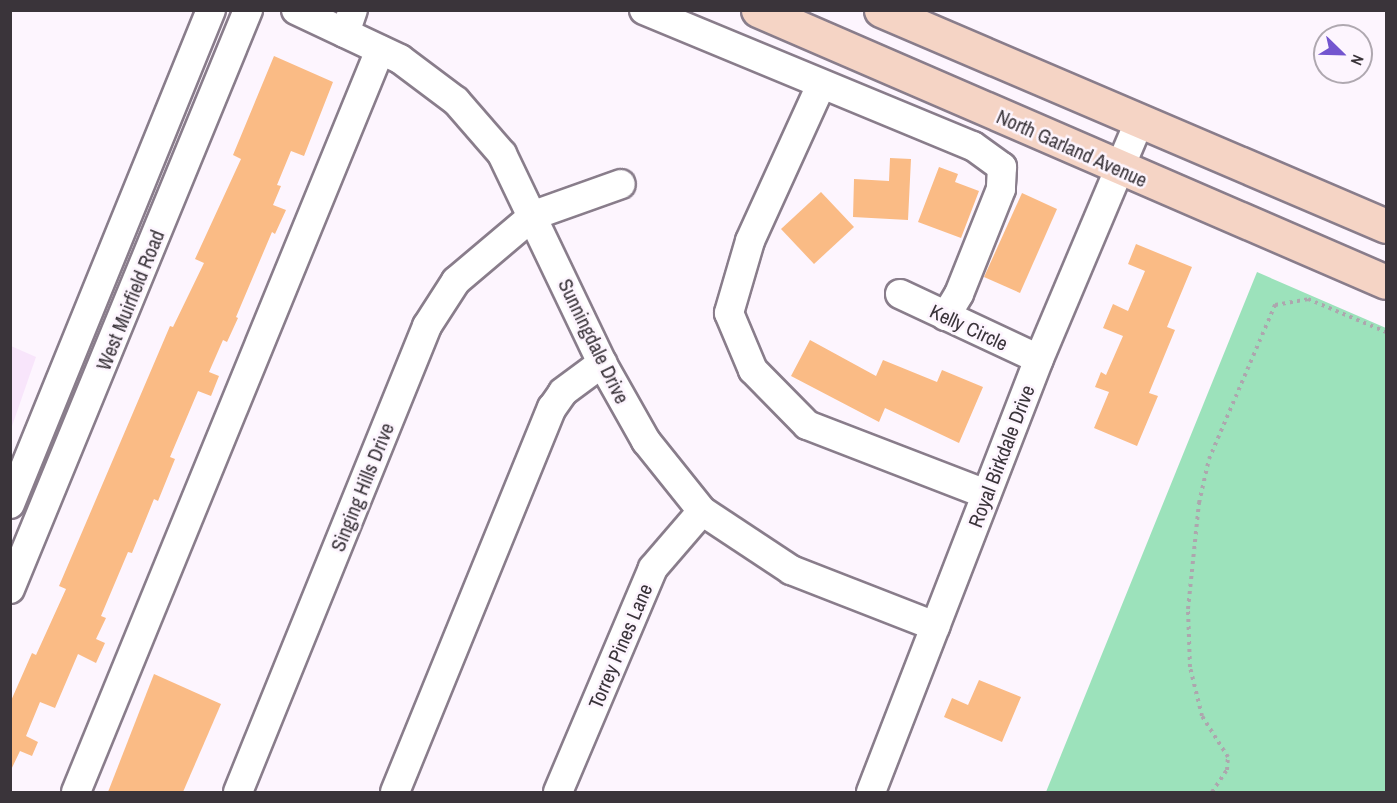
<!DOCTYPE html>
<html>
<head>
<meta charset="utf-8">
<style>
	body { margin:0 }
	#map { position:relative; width:1397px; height:803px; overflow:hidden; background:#fdf5fe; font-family:"Archivo Narrow",sans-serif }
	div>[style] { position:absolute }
	.built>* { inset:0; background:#f8e5fb }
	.green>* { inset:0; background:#9ce2bb }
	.building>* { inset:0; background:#fabb85 }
	.path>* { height:4px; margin-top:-2px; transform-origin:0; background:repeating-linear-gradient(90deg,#ada6ae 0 3px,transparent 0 7.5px) }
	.roads { filter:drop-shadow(2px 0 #897d8b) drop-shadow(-2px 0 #897d8b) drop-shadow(0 2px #897d8b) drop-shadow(0 -2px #897d8b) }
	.minor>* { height:28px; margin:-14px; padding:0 14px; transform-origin:14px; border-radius:14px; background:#fff }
	.major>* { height:33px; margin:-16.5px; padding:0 16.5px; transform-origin:16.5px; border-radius:16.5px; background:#f5d4c5 }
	span { translate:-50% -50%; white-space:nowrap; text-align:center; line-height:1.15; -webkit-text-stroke:5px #fdf5fe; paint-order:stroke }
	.street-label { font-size:20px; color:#3a343a }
	.frame { position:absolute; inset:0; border:12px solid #3a343a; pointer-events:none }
	.north { position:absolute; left:1313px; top:24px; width:60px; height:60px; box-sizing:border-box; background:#fdf5fe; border:2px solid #afa8b0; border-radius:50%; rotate:113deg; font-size:16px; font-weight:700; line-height:24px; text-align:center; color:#3a343a }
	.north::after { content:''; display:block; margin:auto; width:21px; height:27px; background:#7355cf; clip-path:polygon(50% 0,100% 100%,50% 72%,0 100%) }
</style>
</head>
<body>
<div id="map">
	<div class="built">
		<div style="clip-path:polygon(11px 346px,36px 357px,11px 429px)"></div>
	</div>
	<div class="green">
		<div style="clip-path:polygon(1257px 272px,1386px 328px,1386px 792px,1046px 792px)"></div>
	</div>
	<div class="building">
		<div style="clip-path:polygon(274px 56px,333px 82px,304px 156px,291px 151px,277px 185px,281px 186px,273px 205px,286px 210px,275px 234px,272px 232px,236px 317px,238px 318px,227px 342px,223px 340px,209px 372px,219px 376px,211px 396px,198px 391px,170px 457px,175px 459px,158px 501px,154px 499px,132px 553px,128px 552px,101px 616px,106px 618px,96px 639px,105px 643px,96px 663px,78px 654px,55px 708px,40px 702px,26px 736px,38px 742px,32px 756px,20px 751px,10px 772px,10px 703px,32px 653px,36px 655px,66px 589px,59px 586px,170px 326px,173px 327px,204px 263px,195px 259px,241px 159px,233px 155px)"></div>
		<div style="clip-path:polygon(890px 158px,911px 159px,908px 220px,853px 217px,854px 179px,889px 181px)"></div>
		<div style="clip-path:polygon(939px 167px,958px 174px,955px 182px,979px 191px,961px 238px,918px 222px)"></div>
		<div style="clip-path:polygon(821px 192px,854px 227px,814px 264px,781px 229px)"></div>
		<div style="clip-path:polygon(1022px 193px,1057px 209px,1020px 293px,984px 277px)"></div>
		<div style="clip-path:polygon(1136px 244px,1192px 267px,1167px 327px,1175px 330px,1149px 393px,1158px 396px,1137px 446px,1094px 428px,1109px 392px,1095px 387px,1101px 372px,1106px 375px,1123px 336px,1103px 328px,1113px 304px,1128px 311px,1145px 271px,1128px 264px)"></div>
		<div style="clip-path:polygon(810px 340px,876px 376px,883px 360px,937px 382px,942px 370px,983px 387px,959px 443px,885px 408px,879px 422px,791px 376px)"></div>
		<div style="clip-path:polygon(154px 674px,221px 704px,183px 792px,108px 792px)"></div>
		<div style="clip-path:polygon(979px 680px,1021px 697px,1002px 742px,944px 717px,952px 698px,968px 705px)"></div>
	</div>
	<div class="path">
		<div style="left:1212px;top:792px;width:27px;rotate:-56deg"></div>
		<div style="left:1227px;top:770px;width:13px;rotate:-86deg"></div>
		<div style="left:1228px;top:757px;width:49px;rotate:-122.4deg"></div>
		<div style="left:1202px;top:716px;width:50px;rotate:-103.8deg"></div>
		<div style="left:1190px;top:667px;width:58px;rotate:-92deg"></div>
		<div style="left:1188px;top:609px;width:107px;rotate:-84.1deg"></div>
		<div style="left:1199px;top:503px;width:45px;rotate:-77.2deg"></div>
		<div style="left:1209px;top:459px;width:168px;rotate:-66.8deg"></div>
		<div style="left:1275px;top:305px;width:34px;rotate:-10deg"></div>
		<div style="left:1308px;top:299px;width:85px;rotate:22.9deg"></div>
	</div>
	<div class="roads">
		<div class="minor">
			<div style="left:296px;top:10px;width:115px;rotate:25.2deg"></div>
			<div style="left:400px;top:59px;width:70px;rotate:36.9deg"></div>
			<div style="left:456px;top:101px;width:70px;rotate:49deg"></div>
			<div style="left:502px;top:154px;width:232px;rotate:64.4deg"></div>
			<div style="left:602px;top:363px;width:90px;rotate:60.6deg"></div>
			<div style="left:646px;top:441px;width:90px;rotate:51.3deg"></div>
			<div style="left:702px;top:511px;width:107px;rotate:33.5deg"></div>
			<div style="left:791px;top:570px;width:155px;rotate:21.3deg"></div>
			<div style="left:644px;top:10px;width:356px;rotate:22.5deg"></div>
			<div style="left:973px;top:146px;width:36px;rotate:36deg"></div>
			<div style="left:1002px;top:167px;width:22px;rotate:93deg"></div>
			<div style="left:1001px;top:189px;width:113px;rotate:111.8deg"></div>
			<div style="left:959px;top:294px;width:26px;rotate:121deg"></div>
			<div style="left:345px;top:33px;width:24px;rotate:-71deg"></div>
			<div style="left:821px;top:85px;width:171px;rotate:114.5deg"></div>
			<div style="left:750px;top:241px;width:75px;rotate:106.3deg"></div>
			<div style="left:729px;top:313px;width:62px;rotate:67.2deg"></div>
			<div style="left:753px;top:370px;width:77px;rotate:45.5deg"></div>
			<div style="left:807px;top:425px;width:192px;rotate:21.1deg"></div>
			<div style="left:900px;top:294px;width:153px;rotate:25.1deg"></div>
			<div style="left:10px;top:504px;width:533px;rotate:-67.86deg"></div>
			<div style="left:10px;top:589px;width:626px;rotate:-67.65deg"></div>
			<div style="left:76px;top:792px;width:802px;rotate:-67.72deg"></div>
			<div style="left:238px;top:792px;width:503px;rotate:-67.92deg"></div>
			<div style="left:427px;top:326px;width:54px;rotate:-57.2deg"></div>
			<div style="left:456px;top:281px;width:102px;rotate:-40.2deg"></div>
			<div style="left:534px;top:215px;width:92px;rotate:-19.6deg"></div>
			<div style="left:395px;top:792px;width:415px;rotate:-67.8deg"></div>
			<div style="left:552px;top:408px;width:19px;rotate:-55deg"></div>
			<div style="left:563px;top:392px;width:49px;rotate:-36.6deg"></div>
			<div style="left:558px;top:792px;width:243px;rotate:-67deg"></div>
			<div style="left:653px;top:568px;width:75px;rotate:-49.3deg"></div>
			<div style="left:871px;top:792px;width:464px;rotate:-68.8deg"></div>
			<div style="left:1039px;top:359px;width:257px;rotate:-67.1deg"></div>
		</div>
		<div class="major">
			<div style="left:758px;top:10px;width:684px;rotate:23.42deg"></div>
			<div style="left:881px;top:10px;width:549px;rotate:23.16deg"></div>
		</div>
	</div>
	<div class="street-label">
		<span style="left:1072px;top:148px;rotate:24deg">North Garland Avenue</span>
		<span style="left:130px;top:300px;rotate:-68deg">West Muirfield Road</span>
		<span style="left:969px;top:327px;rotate:25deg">Kelly Circle</span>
		<span style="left:594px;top:341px;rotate:64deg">Sunningdale Drive</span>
		<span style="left:1001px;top:456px;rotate:-69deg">Royal Birkdale Drive</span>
		<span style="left:362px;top:487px;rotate:-68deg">Singing Hills Drive</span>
		<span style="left:620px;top:646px;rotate:-67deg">Torrey Pines Lane</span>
	</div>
	<div class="frame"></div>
	<div class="north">N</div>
</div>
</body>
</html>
